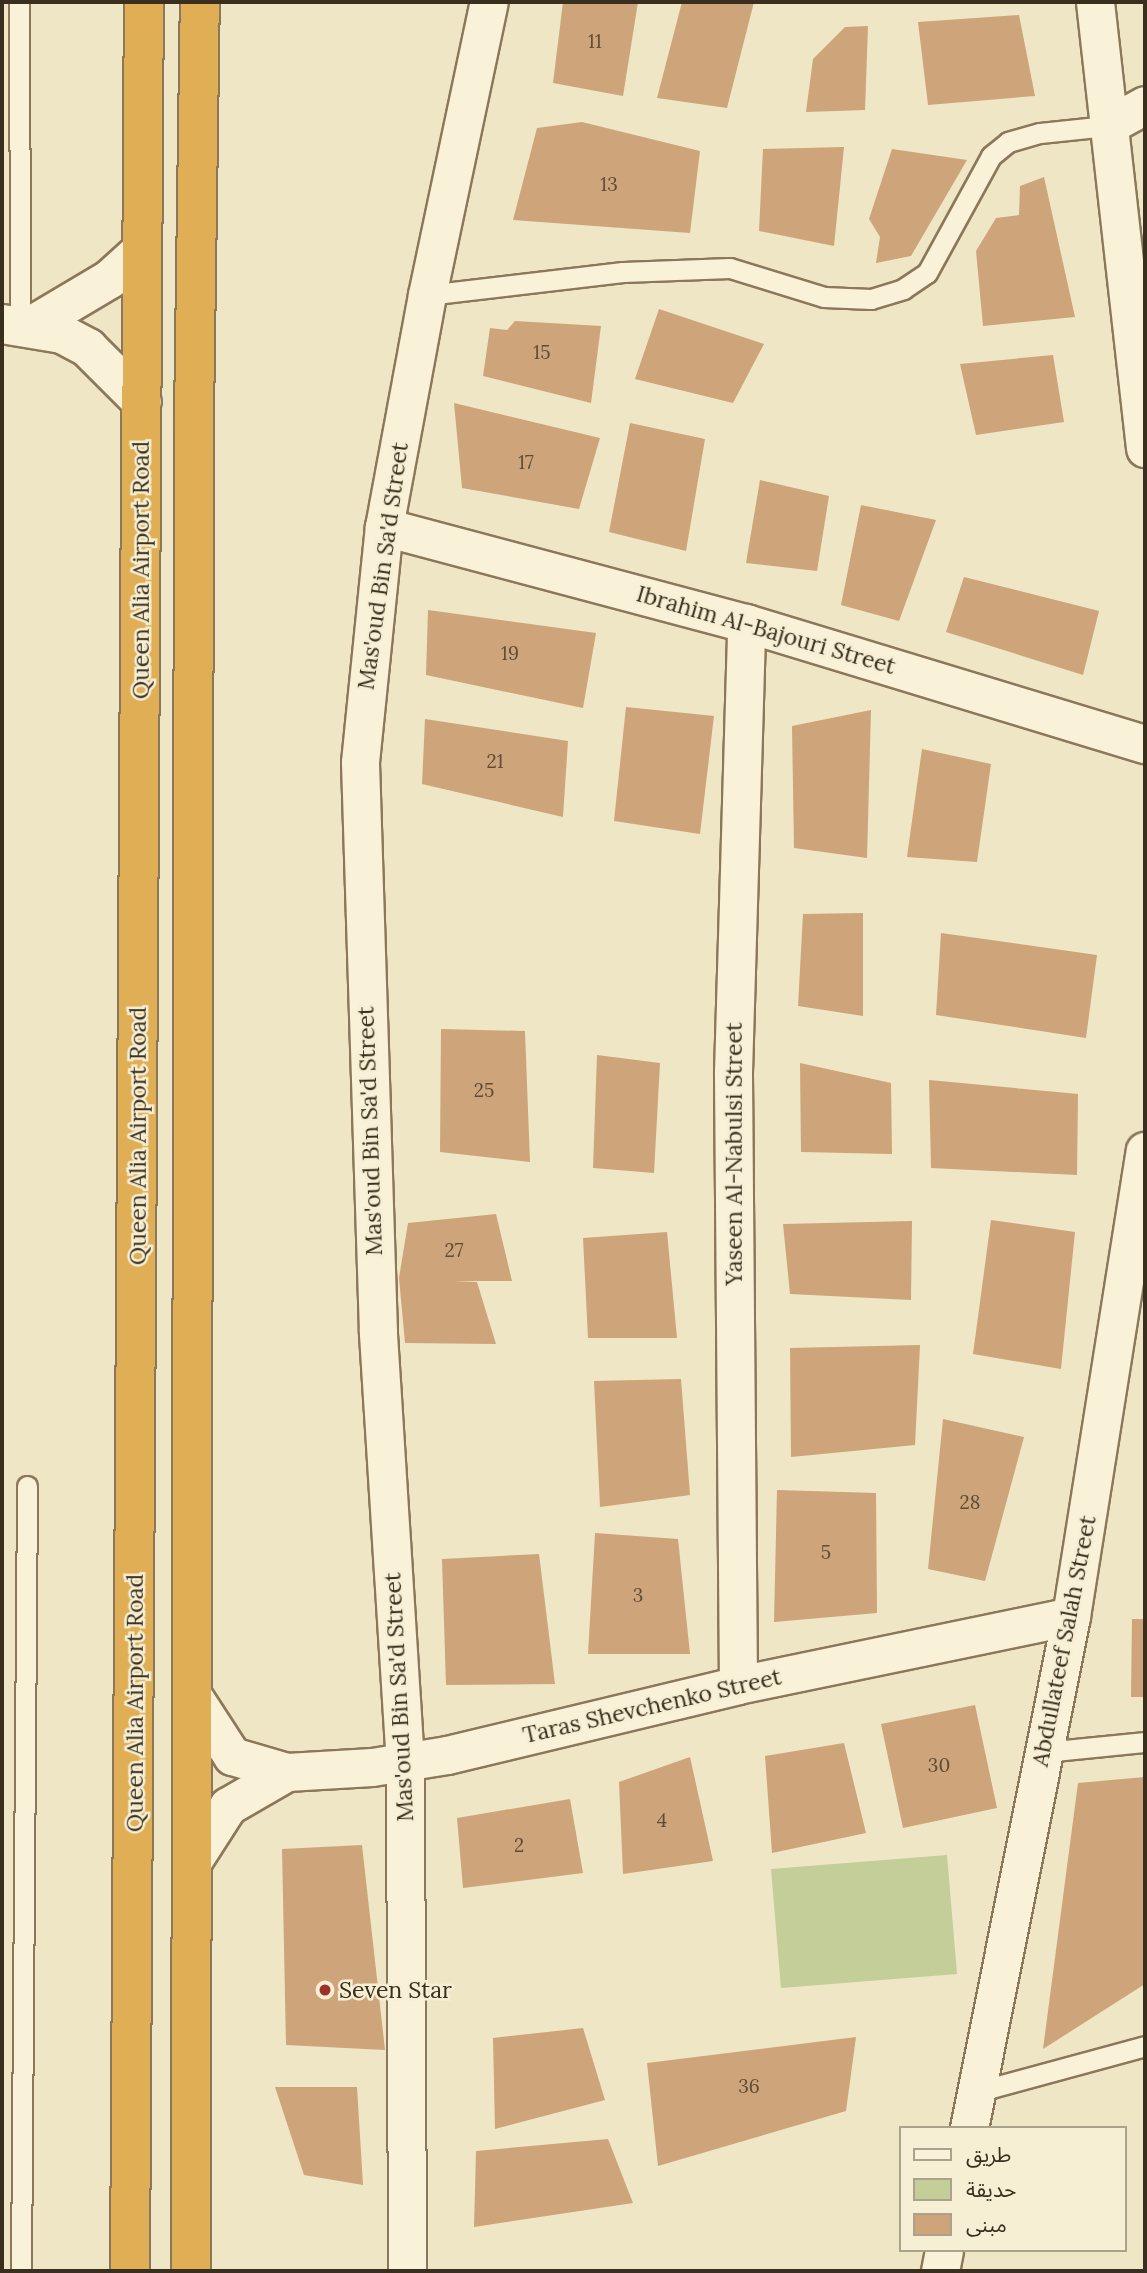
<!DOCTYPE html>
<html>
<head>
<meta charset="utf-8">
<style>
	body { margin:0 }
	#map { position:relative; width:1147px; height:2273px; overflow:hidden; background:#efe6c5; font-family:Lora,"Noto Sans Arabic",serif }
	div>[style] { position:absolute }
	.green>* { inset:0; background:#c3ce98 }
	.building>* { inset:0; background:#cea47a }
	.roads { filter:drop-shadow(2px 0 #8b785a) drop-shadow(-2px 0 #8b785a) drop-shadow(0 2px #8b785a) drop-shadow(0 -2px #8b785a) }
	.service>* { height:19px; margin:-9.5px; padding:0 9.5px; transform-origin:9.5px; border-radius:9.5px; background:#faf2d8 }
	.minor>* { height:37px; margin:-18.5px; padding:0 18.5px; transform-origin:18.5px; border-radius:18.5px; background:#faf2d8 }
	.tertiary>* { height:38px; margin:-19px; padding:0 19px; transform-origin:19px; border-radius:19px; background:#faf2d8 }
	.motorway>* { height:38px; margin:-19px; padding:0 19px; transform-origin:19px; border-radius:19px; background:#e0ae54 }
	.dots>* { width:19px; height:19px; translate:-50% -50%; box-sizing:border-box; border:4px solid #f6efd4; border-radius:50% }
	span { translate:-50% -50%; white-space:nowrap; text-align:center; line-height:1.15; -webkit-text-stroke:5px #f6efd4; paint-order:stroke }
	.number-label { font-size:19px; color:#5f4c36 }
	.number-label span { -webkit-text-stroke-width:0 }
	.street-label { font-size:23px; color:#3a2e1f }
	.poi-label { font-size:23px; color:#3a2e1f }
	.left { translate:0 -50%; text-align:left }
	.frame { position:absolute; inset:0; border:4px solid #3a2e1f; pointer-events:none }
	.legend { position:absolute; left:899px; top:2126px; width:228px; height:126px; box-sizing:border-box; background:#f6efd4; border:2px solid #aba28c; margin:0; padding:9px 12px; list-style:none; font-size:21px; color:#3a2e1f }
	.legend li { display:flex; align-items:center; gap:14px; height:35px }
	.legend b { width:35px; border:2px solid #aba28c }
</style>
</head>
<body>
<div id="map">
	<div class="green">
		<div style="clip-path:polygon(947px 1855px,957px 1974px,781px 1988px,771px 1869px)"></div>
	</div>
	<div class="building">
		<div style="clip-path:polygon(563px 2px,638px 2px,623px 96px,553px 83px)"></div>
		<div style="clip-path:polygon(682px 2px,754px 2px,727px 108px,657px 98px)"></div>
		<div style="clip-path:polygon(1019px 15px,1035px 96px,928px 105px,918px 22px)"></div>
		<div style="clip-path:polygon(868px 26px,865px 110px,806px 112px,813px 59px,845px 27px)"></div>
		<div style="clip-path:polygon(582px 122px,700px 151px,690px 233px,513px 220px,537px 128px)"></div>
		<div style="clip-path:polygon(844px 147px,834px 246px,759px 231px,763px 149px)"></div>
		<div style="clip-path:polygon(892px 149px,967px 160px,911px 256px,876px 263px,880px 237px,869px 219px)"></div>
		<div style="clip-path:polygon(1044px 177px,1075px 317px,983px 326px,976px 251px,996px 218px,1019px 215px,1020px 186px)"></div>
		<div style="clip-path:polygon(659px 309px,764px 344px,733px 403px,635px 379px)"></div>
		<div style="clip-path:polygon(515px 321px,601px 326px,591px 403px,483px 376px,490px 328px,507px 330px)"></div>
		<div style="clip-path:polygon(1053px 355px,1064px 422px,976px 435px,960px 364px)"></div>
		<div style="clip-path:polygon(454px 403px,600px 438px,579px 509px,462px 488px)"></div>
		<div style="clip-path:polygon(630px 423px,705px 439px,686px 551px,609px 532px)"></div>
		<div style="clip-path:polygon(760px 480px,829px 496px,817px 571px,746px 563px)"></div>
		<div style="clip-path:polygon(861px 505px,936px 520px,899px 621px,841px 605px)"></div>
		<div style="clip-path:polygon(964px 577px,1099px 611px,1083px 675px,946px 632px)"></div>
		<div style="clip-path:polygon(428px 610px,596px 633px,583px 708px,426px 675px)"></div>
		<div style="clip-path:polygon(626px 707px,714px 716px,700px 834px,614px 821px)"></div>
		<div style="clip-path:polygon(871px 710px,867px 858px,794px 848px,792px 726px)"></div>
		<div style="clip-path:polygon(425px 719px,568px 741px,563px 817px,422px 784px)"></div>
		<div style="clip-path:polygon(922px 749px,991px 764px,977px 862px,907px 857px)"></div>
		<div style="clip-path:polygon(863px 913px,863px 1016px,798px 1006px,803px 914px)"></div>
		<div style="clip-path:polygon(941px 933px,1097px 955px,1086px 1038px,936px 1015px)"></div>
		<div style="clip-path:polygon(441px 1029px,525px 1031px,530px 1162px,440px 1152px)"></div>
		<div style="clip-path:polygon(597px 1055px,660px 1063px,654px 1173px,593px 1168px)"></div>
		<div style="clip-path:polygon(800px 1063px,891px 1083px,892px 1154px,801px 1152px)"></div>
		<div style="clip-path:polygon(929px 1080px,1078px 1094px,1077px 1175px,931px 1168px)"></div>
		<div style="clip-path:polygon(496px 1214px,512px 1281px,453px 1281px,477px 1282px,496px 1344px,405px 1343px,399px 1278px,408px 1223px)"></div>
		<div style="clip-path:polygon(991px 1220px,1075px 1232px,1061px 1369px,973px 1354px)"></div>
		<div style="clip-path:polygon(912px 1221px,911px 1300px,790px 1294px,783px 1224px)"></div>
		<div style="clip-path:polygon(667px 1232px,677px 1338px,588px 1338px,583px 1238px)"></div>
		<div style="clip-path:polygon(920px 1345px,915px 1445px,791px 1457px,790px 1348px)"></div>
		<div style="clip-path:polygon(681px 1379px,690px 1495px,600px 1507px,594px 1381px)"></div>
		<div style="clip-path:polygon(943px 1419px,1024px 1437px,985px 1581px,928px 1569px)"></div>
		<div style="clip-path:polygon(777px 1490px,876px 1493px,877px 1613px,774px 1622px)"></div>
		<div style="clip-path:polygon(595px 1533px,678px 1539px,690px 1654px,588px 1654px)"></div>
		<div style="clip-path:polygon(539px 1554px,555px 1684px,446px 1685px,442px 1559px)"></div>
		<div style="clip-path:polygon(1132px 1619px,1145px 1619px,1145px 1697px,1131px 1697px)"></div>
		<div style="clip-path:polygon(975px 1705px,997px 1808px,903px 1828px,881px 1724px)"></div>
		<div style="clip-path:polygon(844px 1743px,866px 1833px,772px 1853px,765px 1756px)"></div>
		<div style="clip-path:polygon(690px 1757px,713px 1861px,623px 1874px,619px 1782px)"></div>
		<div style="clip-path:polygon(1145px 1777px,1145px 1984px,1043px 2049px,1078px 1783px)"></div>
		<div style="clip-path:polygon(570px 1799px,583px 1873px,463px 1888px,457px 1818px)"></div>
		<div style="clip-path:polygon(362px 1845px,385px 2050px,286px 2045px,282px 1849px)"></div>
		<div style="clip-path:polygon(583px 2028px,605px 2100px,495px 2129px,493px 2038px)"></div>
		<div style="clip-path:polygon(856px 2037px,846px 2111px,658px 2166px,647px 2063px)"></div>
		<div style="clip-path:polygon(275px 2087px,357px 2087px,363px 2185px,304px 2175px)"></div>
		<div style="clip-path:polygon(608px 2139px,633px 2203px,474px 2227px,476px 2151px)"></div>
	</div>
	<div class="roads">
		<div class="service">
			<div style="left:19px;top:2px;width:323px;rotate:89.8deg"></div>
			<div style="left:427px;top:295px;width:197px;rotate:-6.7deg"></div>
			<div style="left:623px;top:272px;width:107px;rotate:-2.1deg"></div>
			<div style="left:730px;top:268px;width:98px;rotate:17.1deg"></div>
			<div style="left:824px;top:297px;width:47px;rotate:2.4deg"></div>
			<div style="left:871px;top:299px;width:34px;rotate:-17deg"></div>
			<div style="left:903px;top:289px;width:29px;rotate:-34deg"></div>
			<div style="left:927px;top:273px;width:133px;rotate:-61.3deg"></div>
			<div style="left:991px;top:156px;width:22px;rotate:-39deg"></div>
			<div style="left:1008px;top:142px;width:33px;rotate:-16deg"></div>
			<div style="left:1040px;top:133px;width:67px;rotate:-6deg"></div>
			<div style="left:1044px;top:1752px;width:101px;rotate:-5.7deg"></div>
			<div style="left:976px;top:2092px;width:175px;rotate:-15.2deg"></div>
			<div style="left:21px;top:2271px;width:785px;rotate:-89.56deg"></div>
		</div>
		<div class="minor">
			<div style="left:1095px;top:2px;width:449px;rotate:83.6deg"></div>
			<div style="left:1107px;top:126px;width:43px;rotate:-28.9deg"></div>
			<div style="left:384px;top:527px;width:375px;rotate:14.9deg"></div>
			<div style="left:746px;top:623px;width:417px;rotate:16.9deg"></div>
			<div style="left:738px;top:1685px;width:613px;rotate:-90.47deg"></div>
			<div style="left:733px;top:1072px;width:449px;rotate:-88.3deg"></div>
			<div style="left:195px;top:1699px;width:68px;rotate:57deg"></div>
			<div style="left:232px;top:1756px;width:57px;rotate:16.2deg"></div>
			<div style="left:287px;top:1772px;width:85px;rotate:-3.4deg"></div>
			<div style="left:372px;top:1767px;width:76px;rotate:-9.1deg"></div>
			<div style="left:447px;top:1755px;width:299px;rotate:-13.5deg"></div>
			<div style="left:738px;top:1685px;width:340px;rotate:-11.7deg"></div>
			<div style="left:194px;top:1859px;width:63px;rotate:-57.3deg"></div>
			<div style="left:228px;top:1806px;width:68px;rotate:-30deg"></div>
			<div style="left:969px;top:2128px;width:522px;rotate:-78.73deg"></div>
			<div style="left:1071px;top:1616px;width:471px;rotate:-81deg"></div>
			<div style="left:407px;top:2271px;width:508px;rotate:-90.23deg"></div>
			<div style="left:405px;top:1763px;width:432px;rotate:-93.6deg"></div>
			<div style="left:378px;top:1332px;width:570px;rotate:-91.81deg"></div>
			<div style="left:360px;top:762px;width:236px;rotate:-84.2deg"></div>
			<div style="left:384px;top:527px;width:236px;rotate:-79.5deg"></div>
			<div style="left:427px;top:295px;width:299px;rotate:-78.1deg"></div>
			<div style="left:940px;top:2271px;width:21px;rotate:-79deg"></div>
		</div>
		<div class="tertiary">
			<div style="left:2px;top:324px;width:61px;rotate:9.5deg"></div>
			<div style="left:62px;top:334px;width:30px;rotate:28deg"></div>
			<div style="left:88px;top:348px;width:76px;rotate:45deg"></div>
			<div style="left:31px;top:326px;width:92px;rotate:-30.7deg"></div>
			<div style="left:110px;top:279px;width:42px;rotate:-42.1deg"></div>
		</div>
		<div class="motorway">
			<div style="left:130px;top:2271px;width:2269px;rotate:-89.65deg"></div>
			<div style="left:191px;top:2271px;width:1853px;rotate:-89.91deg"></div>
			<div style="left:194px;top:418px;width:416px;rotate:-89.2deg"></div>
		</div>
	</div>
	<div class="dots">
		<div style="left:325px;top:1990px;background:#9b3129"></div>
	</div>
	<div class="number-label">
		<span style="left:595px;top:42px">11</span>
		<span style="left:609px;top:185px">13</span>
		<span style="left:542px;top:353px">15</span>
		<span style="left:526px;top:463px">17</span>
		<span style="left:510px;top:654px">19</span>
		<span style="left:495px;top:762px">21</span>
		<span style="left:484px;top:1091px">25</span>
		<span style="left:454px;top:1251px">27</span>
		<span style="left:970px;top:1503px">28</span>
		<span style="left:826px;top:1553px">5</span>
		<span style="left:638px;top:1596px">3</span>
		<span style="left:939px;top:1766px">30</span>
		<span style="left:662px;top:1821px">4</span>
		<span style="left:519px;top:1846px">2</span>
		<span style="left:749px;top:2087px">36</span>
	</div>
	<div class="street-label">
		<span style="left:383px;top:566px;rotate:-82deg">Mas'oud Bin Sa'd Street</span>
		<span style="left:141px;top:570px;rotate:-90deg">Queen Alia Airport Road</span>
		<span style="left:766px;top:630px;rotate:16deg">Ibrahim Al-Bajouri Street</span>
		<span style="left:370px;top:1131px;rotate:-92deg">Mas'oud Bin Sa'd Street</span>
		<span style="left:138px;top:1136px;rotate:-90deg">Queen Alia Airport Road</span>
		<span style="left:734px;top:1154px;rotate:-90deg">Yaseen Al-Nabulsi Street</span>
		<span style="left:1064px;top:1641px;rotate:-79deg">Abdullateef Salah Street</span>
		<span style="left:399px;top:1697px;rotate:-93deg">Mas'oud Bin Sa'd Street</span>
		<span style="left:135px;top:1703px;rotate:-90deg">Queen Alia Airport Road</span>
		<span style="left:652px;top:1706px;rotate:-13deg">Taras Shevchenko Street</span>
	</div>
	<div class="poi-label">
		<span class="left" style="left:339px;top:1990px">Seven Star</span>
	</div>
	<div class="frame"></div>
	<ul class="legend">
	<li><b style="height:9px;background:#faf2d8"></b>طريق</li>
	<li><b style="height:19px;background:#c3ce98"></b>حديقة</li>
	<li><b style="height:19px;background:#cea47a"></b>مبنى</li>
	</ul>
</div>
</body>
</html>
